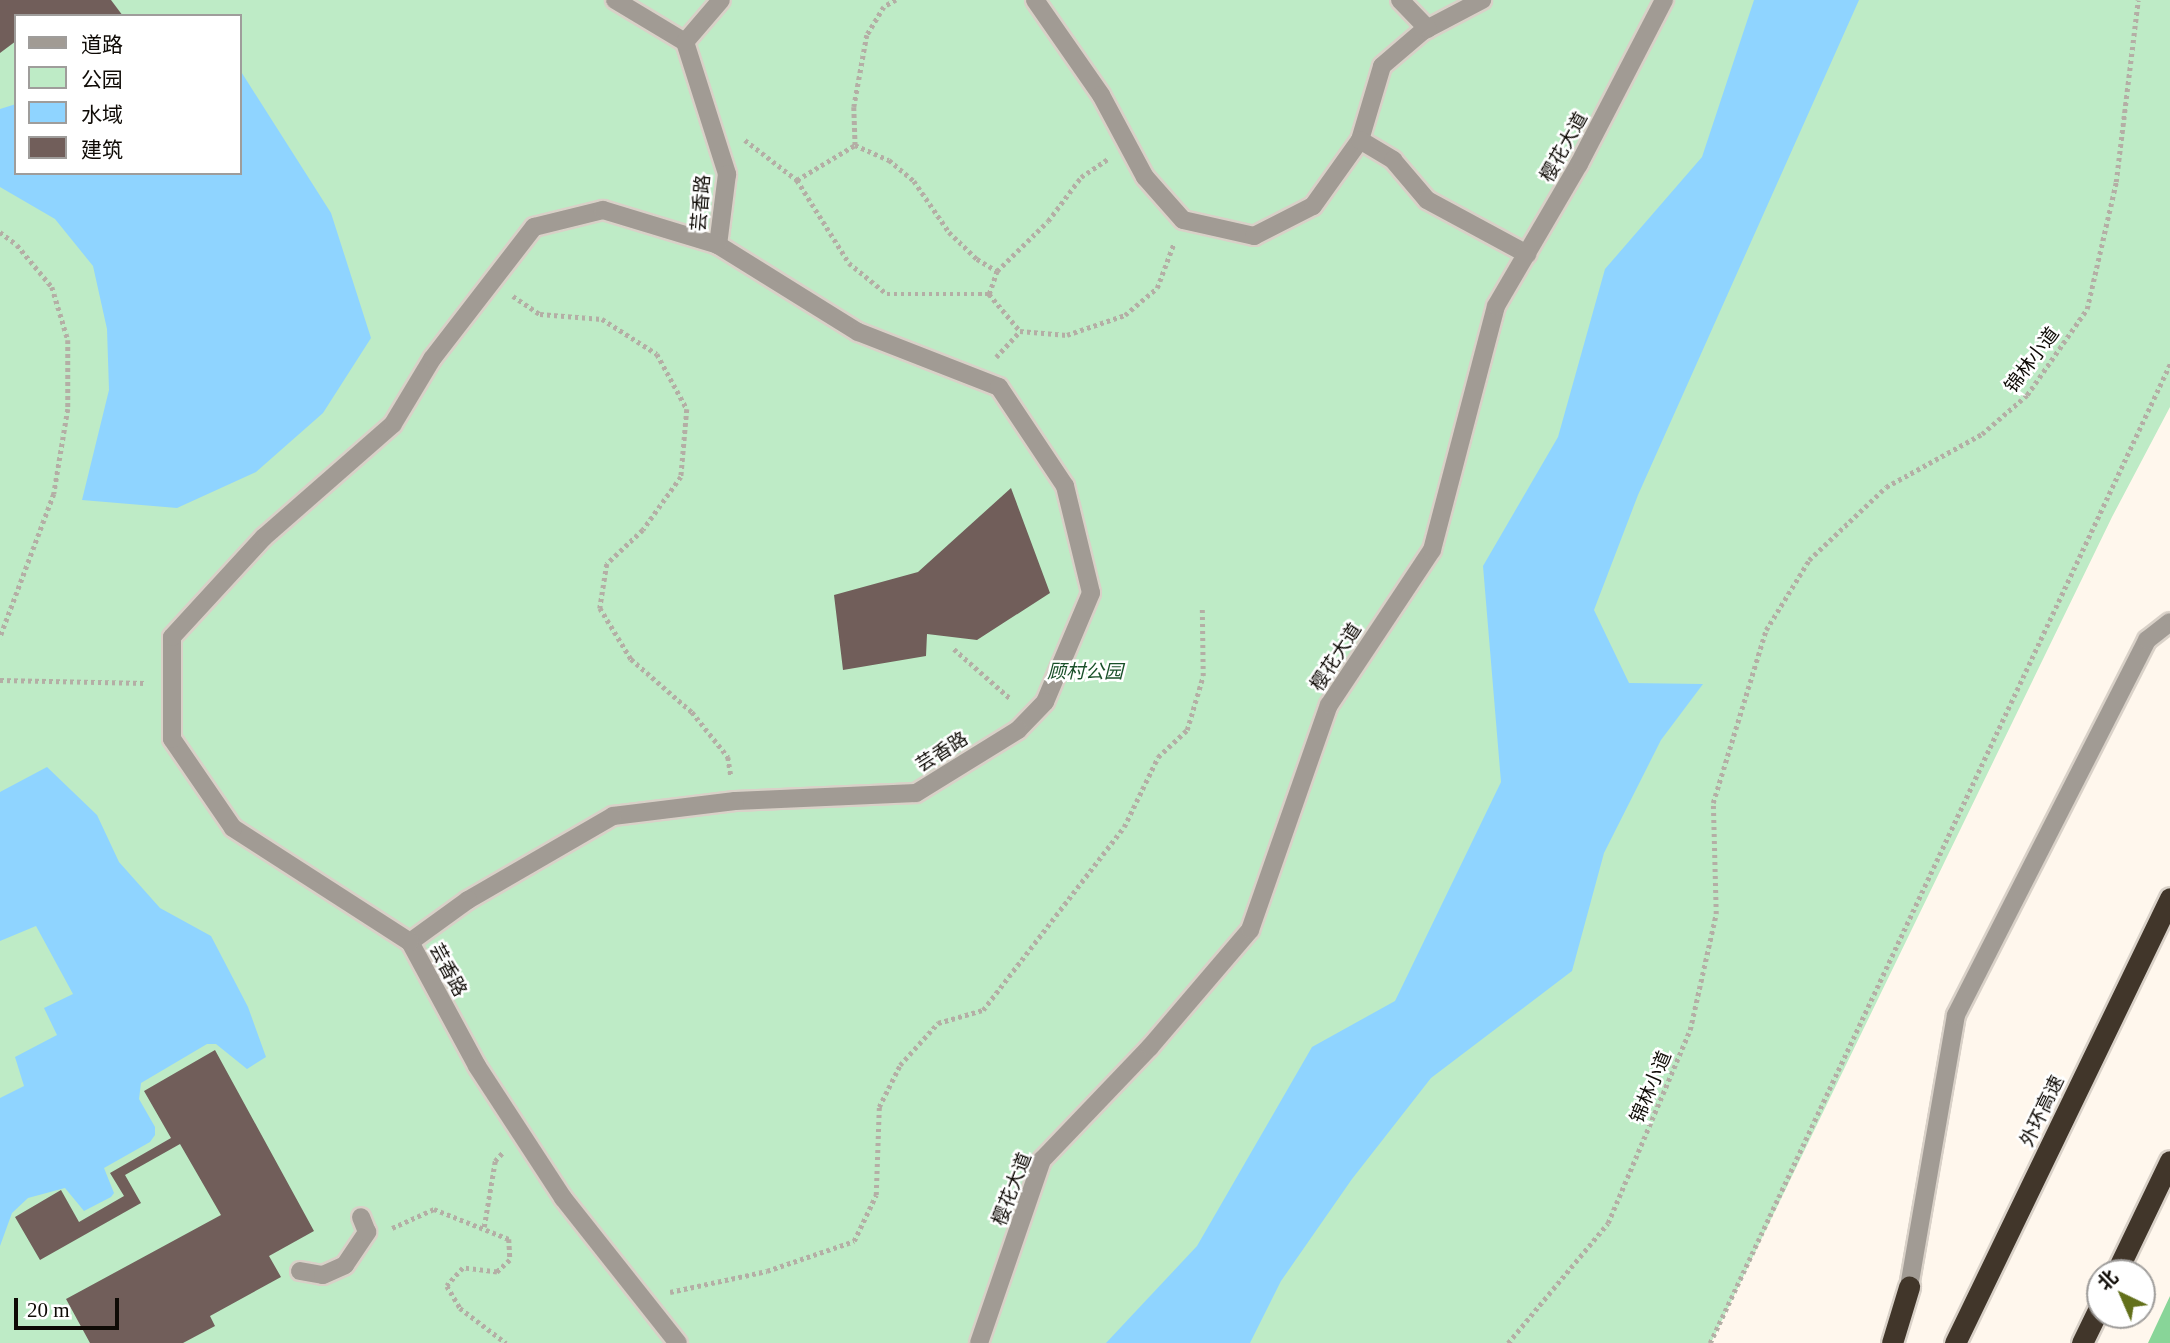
<!DOCTYPE html>
<html>
<head>
<meta charset="utf-8">
<style>
	body { margin:0 }
	#map { position:relative; width:2170px; height:1343px; overflow:hidden; background:#fff7ed; font-family:"Times New Roman","Noto Sans SC",serif }
	div>[style] { position:absolute }
	.green>* { inset:0; background:#beebc6 }
	.forest>* { inset:0; background:#88d598 }
	.water>* { inset:0; background:#8fd4ff }
	.building>* { inset:0; background:#715e5a }
	.path>* { height:4.5px; margin-top:-2.25px; transform-origin:0; background:repeating-linear-gradient(90deg,#b4aea5 0 3.5px,transparent 0 7px) }
	.roads { filter:drop-shadow(2px 0 #d9d1c8) drop-shadow(-2px 0 #d9d1c8) drop-shadow(0 2px #d9d1c8) drop-shadow(0 -2px #d9d1c8) }
	.lane>* { height:18px; margin:-9px; padding:0 9px; transform-origin:9px; border-radius:9px; background:#a19b94 }
	.street>* { height:18px; margin:-9px; padding:0 9px; transform-origin:9px; border-radius:9px; background:#a19b94 }
	.highway>* { height:21px; margin:-10.5px; padding:0 10.5px; transform-origin:10.5px; border-radius:10.5px; background:#41362a }
	.path-bridge>* { height:4.5px; margin-top:-2.25px; transform-origin:0; background:repeating-linear-gradient(90deg,#b4aea5 0 3.5px,transparent 0 7px) }
	span { translate:-50% -50%; white-space:nowrap; text-align:center; line-height:1.15; -webkit-text-stroke:5px #fff; paint-order:stroke }
	.street-label { font-size:19px; color:#0f0b06 }
	.park-label { font-size:19px; color:#195029; font-style:italic }
	.legend { position:absolute; left:14px; top:14px; width:228px; height:161px; box-sizing:border-box; background:#fff; border:2px solid #9f9d9b; margin:0; padding:9px 12px; list-style:none; font-size:21px; color:#0f0b06 }
	.legend li { display:flex; align-items:center; gap:14px; height:35px }
	.legend b { width:35px; border:2px solid #9f9d9b }
	.north { position:absolute; left:2086px; top:1259px; width:70px; height:70px; box-sizing:border-box; background:#fff; border:2px solid #9f9d9b; border-radius:50%; rotate:316deg; font-size:19px; font-weight:700; line-height:28px; text-align:center; color:#0f0b06 }
	.north::after { content:''; display:block; margin:auto; width:24px; height:32px; background:#63701b; clip-path:polygon(50% 0,100% 100%,50% 72%,0 100%) }
	.scale { position:absolute; left:14px; top:1298px; width:105px; height:32px; box-sizing:border-box; border:4px solid #0f0b06; border-top:0; padding-left:9px; font-size:21px; line-height:24px; white-space:nowrap; color:#0f0b06; -webkit-text-stroke:5px #fff; paint-order:stroke }
</style>
</head>
<body>
<div id="map">
	<div class="green">
		<div style="clip-path:polygon(evenodd,0 0,2170px 0,2170px 407px,2112px 517px,1711px 1343px,0 1343px,0 0,16px 16px,240px 16px,240px 173px,16px 173px,16px 16px)"></div>
	</div>
	<div class="forest">
		<div style="clip-path:polygon(2170px 1296px,2170px 1343px,2148px 1343px)"></div>
	</div>
	<div class="water">
		<div style="clip-path:polygon(1754px 0,1859px 0,1638px 495px,1594px 610px,1629px 683px,1703px 684px,1661px 740px,1604px 853px,1572px 971px,1431px 1078px,1352px 1179px,1281px 1281px,1250px 1343px,1106px 1343px,1197px 1246px,1312px 1047px,1395px 1001px,1501px 782px,1483px 566px,1558px 437px,1605px 269px,1702px 157px)"></div>
		<div style="clip-path:polygon(240px 70px,331px 213px,371px 338px,323px 413px,256px 472px,177px 508px,82px 500px,109px 390px,107px 329px,93px 266px,55px 219px,0 187px,0 109px,16px 104px,16px 173px,240px 173px)"></div>
		<div style="clip-path:polygon(47px 767px,97px 815px,119px 862px,160px 908px,211px 936px,248px 1007px,266px 1057px,247px 1069px,216px 1044px,207px 1044px,141px 1083px,139px 1099px,155px 1127px,155px 1135px,150px 1142px,104px 1168px,114px 1193px,111px 1197px,84px 1211px,65px 1188px,28px 1198px,12px 1213px,0 1246px,0 1098px,24px 1086px,15px 1057px,57px 1035px,44px 1008px,73px 994px,36px 926px,0 941px,0 792px)"></div>
	</div>
	<div class="building">
		<div style="clip-path:polygon(0 0,111px 0,123px 16px,16px 16px,16px 41px,0 53px)"></div>
		<div style="clip-path:polygon(1011px 488px,1050px 593px,977px 640px,927px 634px,926px 656px,843px 670px,834px 595px,918px 572px)"></div>
		<div style="clip-path:polygon(215px 1050px,314px 1231px,269px 1256px,281px 1277px,210px 1316px,215px 1326px,183px 1343px,90px 1343px,66px 1299px,221px 1215px,180px 1144px,125px 1175px,141px 1203px,40px 1260px,15px 1217px,61px 1190px,79px 1222px,124px 1196px,110px 1173px,171px 1138px,144px 1091px)"></div>
	</div>
	<div class="path">
		<div style="left:896px;top:0;width:14px;rotate:150deg"></div>
		<div style="left:884px;top:7px;width:33px;rotate:121deg"></div>
		<div style="left:867px;top:35px;width:73px;rotate:100.2deg"></div>
		<div style="left:854px;top:107px;width:38px;rotate:88deg"></div>
		<div style="left:855px;top:145px;width:37px;rotate:24deg"></div>
		<div style="left:889px;top:160px;width:33px;rotate:40deg"></div>
		<div style="left:914px;top:181px;width:62px;rotate:55.5deg"></div>
		<div style="left:949px;top:232px;width:39px;rotate:44deg"></div>
		<div style="left:977px;top:259px;width:23px;rotate:31deg"></div>
		<div style="left:997px;top:271px;width:71px;rotate:-44.4deg"></div>
		<div style="left:1048px;top:221px;width:55px;rotate:-53.1deg"></div>
		<div style="left:1081px;top:177px;width:32px;rotate:-34deg"></div>
		<div style="left:745px;top:140px;width:66px;rotate:37.6deg"></div>
		<div style="left:797px;top:180px;width:98px;rotate:57.9deg"></div>
		<div style="left:849px;top:263px;width:49px;rotate:39.2deg"></div>
		<div style="left:887px;top:294px;width:102px"></div>
		<div style="left:989px;top:294px;width:48px;rotate:50deg"></div>
		<div style="left:1020px;top:331px;width:47px;rotate:4.9deg"></div>
		<div style="left:1067px;top:335px;width:61px;rotate:-19deg"></div>
		<div style="left:1125px;top:315px;width:42px;rotate:-40.2deg"></div>
		<div style="left:1157px;top:288px;width:48px;rotate:-69.3deg"></div>
		<div style="left:797px;top:180px;width:68px;rotate:-31.1deg"></div>
		<div style="left:0;top:232px;width:21px;rotate:37deg"></div>
		<div style="left:17px;top:245px;width:55px;rotate:50.2deg"></div>
		<div style="left:52px;top:287px;width:55px;rotate:73.2deg"></div>
		<div style="left:68px;top:340px;width:69px;rotate:90deg"></div>
		<div style="left:68px;top:409px;width:86px;rotate:99.4deg"></div>
		<div style="left:54px;top:494px;width:154px;rotate:110.6deg"></div>
		<div style="left:989px;top:294px;width:24px;rotate:-71deg"></div>
		<div style="left:513px;top:296px;width:32px;rotate:34deg"></div>
		<div style="left:540px;top:314px;width:62px;rotate:4.6deg"></div>
		<div style="left:602px;top:319px;width:65px;rotate:32.5deg"></div>
		<div style="left:657px;top:354px;width:63px;rotate:61.4deg"></div>
		<div style="left:687px;top:409px;width:68px;rotate:95deg"></div>
		<div style="left:681px;top:477px;width:65px;rotate:125.6deg"></div>
		<div style="left:643px;top:530px;width:50px;rotate:136.6deg"></div>
		<div style="left:607px;top:564px;width:45px;rotate:99deg"></div>
		<div style="left:600px;top:608px;width:60px;rotate:58.7deg"></div>
		<div style="left:631px;top:659px;width:81px;rotate:41deg"></div>
		<div style="left:692px;top:712px;width:58px;rotate:51.3deg"></div>
		<div style="left:728px;top:757px;width:19px;rotate:81deg"></div>
		<div style="left:996px;top:357px;width:35px;rotate:-47deg"></div>
		<div style="left:1766px;top:630px;width:82px;rotate:-58.4deg"></div>
		<div style="left:1809px;top:560px;width:106px;rotate:-43.5deg"></div>
		<div style="left:1886px;top:487px;width:110px;rotate:-28.9deg"></div>
		<div style="left:1982px;top:434px;width:60px;rotate:-40.9deg"></div>
		<div style="left:2027px;top:395px;width:105px;rotate:-55.1deg"></div>
		<div style="left:2087px;top:309px;width:130px;rotate:-77.1deg"></div>
		<div style="left:2116px;top:182px;width:183px;rotate:-83.1deg"></div>
		<div style="left:954px;top:649px;width:76px;rotate:41.3deg"></div>
		<div style="left:0;top:680px;width:146px;rotate:1.2deg"></div>
		<div style="left:484px;top:1227px;width:67px;rotate:-80.5deg"></div>
		<div style="left:495px;top:1161px;width:13px;rotate:-48deg"></div>
		<div style="left:392px;top:1228px;width:46px;rotate:-24.3deg"></div>
		<div style="left:434px;top:1209px;width:81px;rotate:21.8deg"></div>
		<div style="left:509px;top:1239px;width:21px;rotate:87deg"></div>
		<div style="left:510px;top:1260px;width:18px;rotate:137deg"></div>
		<div style="left:497px;top:1272px;width:34px;rotate:-173deg"></div>
		<div style="left:463px;top:1268px;width:24px;rotate:132deg"></div>
		<div style="left:447px;top:1286px;width:26px;rotate:59deg"></div>
		<div style="left:460px;top:1308px;width:58px;rotate:37.3deg"></div>
		<div style="left:670px;top:1292px;width:99px;rotate:-12.2deg"></div>
		<div style="left:767px;top:1271px;width:92px;rotate:-19deg"></div>
		<div style="left:854px;top:1241px;width:51px;rotate:-64.4deg"></div>
		<div style="left:876px;top:1195px;width:88px;rotate:-88deg"></div>
		<div style="left:879px;top:1107px;width:47px;rotate:-63.4deg"></div>
		<div style="left:900px;top:1065px;width:57px;rotate:-47.9deg"></div>
		<div style="left:938px;top:1023px;width:47px;rotate:-16.1deg"></div>
		<div style="left:983px;top:1010px;width:231px;rotate:-52.4deg"></div>
		<div style="left:1124px;top:827px;width:78px;rotate:-64.1deg"></div>
		<div style="left:1158px;top:757px;width:40px;rotate:-43deg"></div>
		<div style="left:1187px;top:730px;width:56px;rotate:-73.5deg"></div>
		<div style="left:1203px;top:676px;width:68px;rotate:-90.8deg"></div>
		<div style="left:1508px;top:1343px;width:156px;rotate:-50.2deg"></div>
		<div style="left:1608px;top:1223px;width:210px;rotate:-67deg"></div>
		<div style="left:1690px;top:1030px;width:119px;rotate:-77.4deg"></div>
		<div style="left:1716px;top:914px;width:111px;rotate:-91.5deg"></div>
		<div style="left:1710px;top:1343px;width:1082px;rotate:-64.83deg"></div>
	</div>
	<div class="roads">
		<div class="lane">
			<div style="left:615px;top:0;width:82px;rotate:31deg"></div>
			<div style="left:685px;top:42px;width:139px;rotate:72.3deg"></div>
			<div style="left:727px;top:174px;width:72px;rotate:97.2deg"></div>
			<div style="left:718px;top:245px;width:165px;rotate:31.9deg"></div>
			<div style="left:858px;top:332px;width:151px;rotate:21.3deg"></div>
			<div style="left:999px;top:387px;width:119px;rotate:56.3deg"></div>
			<div style="left:1065px;top:486px;width:110px;rotate:76.3deg"></div>
			<div style="left:1091px;top:593px;width:118px;rotate:112.9deg"></div>
			<div style="left:1045px;top:702px;width:39px;rotate:134deg"></div>
			<div style="left:1018px;top:730px;width:120px;rotate:148.3deg"></div>
			<div style="left:916px;top:793px;width:181px;rotate:177.5deg"></div>
			<div style="left:735px;top:801px;width:123px;rotate:173deg"></div>
			<div style="left:613px;top:816px;width:168px;rotate:149.9deg"></div>
			<div style="left:468px;top:900px;width:72px;rotate:144.1deg"></div>
			<div style="left:410px;top:942px;width:141px;rotate:61.6deg"></div>
			<div style="left:477px;top:1066px;width:158px;rotate:56.9deg"></div>
			<div style="left:563px;top:1198px;width:185px;rotate:51.6deg"></div>
			<div style="left:1035px;top:0;width:116px;rotate:55.2deg"></div>
			<div style="left:1101px;top:95px;width:93px;rotate:61.8deg"></div>
			<div style="left:1145px;top:177px;width:57px;rotate:48.5deg"></div>
			<div style="left:1183px;top:220px;width:73px;rotate:12.7deg"></div>
			<div style="left:1254px;top:236px;width:66px;rotate:-27deg"></div>
			<div style="left:1313px;top:206px;width:81px;rotate:-54.5deg"></div>
			<div style="left:1360px;top:140px;width:77px;rotate:-73.4deg"></div>
			<div style="left:1382px;top:66px;width:54px;rotate:-40.5deg"></div>
			<div style="left:1423px;top:31px;width:67px;rotate:-27.7deg"></div>
			<div style="left:1400px;top:0;width:40px;rotate:46deg"></div>
			<div style="left:685px;top:42px;width:55px;rotate:-49.4deg"></div>
			<div style="left:1360px;top:140px;width:39px;rotate:31deg"></div>
			<div style="left:1393px;top:160px;width:52px;rotate:49.6deg"></div>
			<div style="left:1427px;top:200px;width:114px;rotate:28.4deg"></div>
			<div style="left:410px;top:942px;width:211px;rotate:-147.2deg"></div>
			<div style="left:233px;top:828px;width:108px;rotate:-124.4deg"></div>
			<div style="left:172px;top:739px;width:102px;rotate:-90deg"></div>
			<div style="left:172px;top:637px;width:136px;rotate:-47.4deg"></div>
			<div style="left:264px;top:537px;width:171px;rotate:-41.2deg"></div>
			<div style="left:393px;top:424px;width:76px;rotate:-59deg"></div>
			<div style="left:432px;top:359px;width:167px;rotate:-52.3deg"></div>
			<div style="left:534px;top:227px;width:71px;rotate:-13.8deg"></div>
			<div style="left:603px;top:210px;width:120px;rotate:16.9deg"></div>
			<div style="left:1909px;top:1287px;width:276px;rotate:-80.2deg"></div>
			<div style="left:1956px;top:1015px;width:421px;rotate:-63deg"></div>
			<div style="left:2147px;top:640px;width:29px;rotate:-38deg"></div>
			<div style="left:979px;top:1343px;width:194px;rotate:-71deg"></div>
			<div style="left:1042px;top:1160px;width:156px;rotate:-46.3deg"></div>
			<div style="left:1150px;top:1047px;width:154px;rotate:-49.5deg"></div>
			<div style="left:1250px;top:930px;width:238px;rotate:-70.7deg"></div>
			<div style="left:1329px;top:705px;width:186px;rotate:-56.4deg"></div>
			<div style="left:1432px;top:550px;width:252px;rotate:-75.3deg"></div>
			<div style="left:1496px;top:306px;width:164px;rotate:-59.7deg"></div>
			<div style="left:1579px;top:164px;width:185px;rotate:-62.6deg"></div>
		</div>
		<div class="street">
			<div style="left:300px;top:1271px;width:23px;rotate:10deg"></div>
			<div style="left:323px;top:1275px;width:24px;rotate:-24deg"></div>
			<div style="left:345px;top:1265px;width:40px;rotate:-56deg"></div>
			<div style="left:367px;top:1232px;width:16px;rotate:-112deg"></div>
		</div>
		<div class="highway">
			<div style="left:2116px;top:1273px;width:124px;rotate:-64.3deg"></div>
			<div style="left:1892px;top:1343px;width:59px;rotate:-73.1deg"></div>
			<div style="left:1955px;top:1343px;width:494px;rotate:-64.2deg"></div>
			<div style="left:2082px;top:1343px;width:41px;rotate:-64.1deg"></div>
		</div>
	</div>
	<div class="path-bridge">
		<div style="left:1713px;top:803px;width:181px;rotate:-73deg"></div>
	</div>
	<div class="street-label">
		<span style="left:1564px;top:147px;rotate:-61deg">樱花大道</span>
		<span style="left:701px;top:203px;rotate:-85deg">芸香路</span>
		<span style="left:2032px;top:360px;rotate:-53deg">锦林小道</span>
		<span style="left:1336px;top:657px;rotate:-57deg">樱花大道</span>
		<span style="left:942px;top:752px;rotate:-32deg">芸香路</span>
		<span style="left:448px;top:970px;rotate:62deg">芸香路</span>
		<span style="left:1651px;top:1087px;rotate:-67deg">锦林小道</span>
		<span style="left:2042px;top:1111px;rotate:-64deg">外环高速</span>
		<span style="left:1012px;top:1189px;rotate:-69deg">樱花大道</span>
	</div>
	<div class="park-label">
		<span style="left:1085px;top:672px">顾村公园</span>
	</div>
	<ul class="legend">
	<li><b style="height:9px;background:#a19b94"></b>道路</li>
	<li><b style="height:19px;background:#beebc6"></b>公园</li>
	<li><b style="height:19px;background:#8fd4ff"></b>水域</li>
	<li><b style="height:19px;background:#715e5a"></b>建筑</li>
	</ul>
	<div class="north">北</div>
	<div class="scale">20 m</div>
</div>
</body>
</html>
